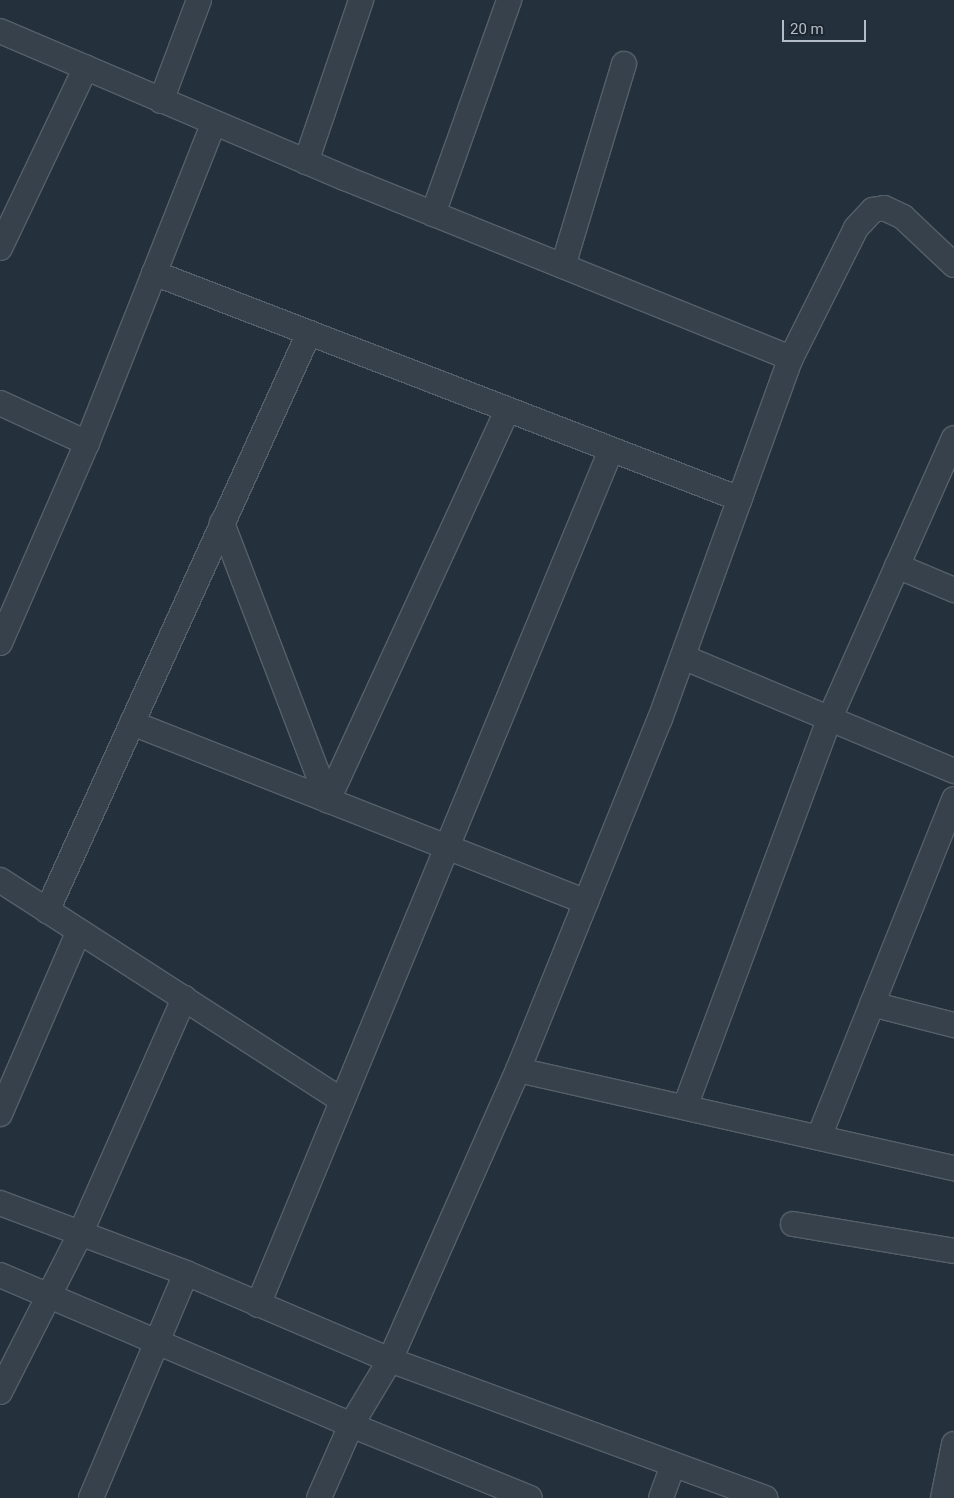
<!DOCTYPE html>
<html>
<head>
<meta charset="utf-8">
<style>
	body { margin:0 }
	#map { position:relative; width:954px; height:1498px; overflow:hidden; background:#24303b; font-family:Roboto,sans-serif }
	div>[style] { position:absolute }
	.roads { filter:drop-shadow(1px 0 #555f69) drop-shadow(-1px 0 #555f69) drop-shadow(0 1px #555f69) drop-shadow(0 -1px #555f69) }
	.minor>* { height:24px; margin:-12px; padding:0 12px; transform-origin:12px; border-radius:12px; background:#37414b }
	span { translate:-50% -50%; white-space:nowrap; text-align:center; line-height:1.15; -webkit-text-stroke:4px #1c2630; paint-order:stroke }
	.scale { position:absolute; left:782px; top:20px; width:84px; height:22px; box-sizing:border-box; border:2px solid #b3bcc7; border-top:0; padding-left:6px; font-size:15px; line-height:18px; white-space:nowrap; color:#b3bcc7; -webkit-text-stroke:4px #1c2630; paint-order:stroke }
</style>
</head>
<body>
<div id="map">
	<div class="roads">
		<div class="minor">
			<div style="left:0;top:31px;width:375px;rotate:23.1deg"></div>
			<div style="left:345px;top:178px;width:481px;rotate:22deg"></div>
			<div style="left:161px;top:101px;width:108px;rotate:-69.4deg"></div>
			<div style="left:306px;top:162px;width:171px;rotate:-71.2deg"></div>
			<div style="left:433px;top:214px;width:227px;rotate:-70.4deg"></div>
			<div style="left:0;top:248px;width:200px;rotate:-64.6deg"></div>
			<div style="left:563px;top:266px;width:211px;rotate:-73.2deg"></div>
			<div style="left:154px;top:273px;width:628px;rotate:21.09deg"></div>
			<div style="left:0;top:403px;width:96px;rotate:24.7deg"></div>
			<div style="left:222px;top:523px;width:297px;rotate:69.1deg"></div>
			<div style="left:897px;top:566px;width:62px;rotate:22.8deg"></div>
			<div style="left:0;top:643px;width:218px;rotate:-66.5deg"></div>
			<div style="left:87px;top:443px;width:344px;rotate:-68.4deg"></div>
			<div style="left:683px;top:657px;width:294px;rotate:22.8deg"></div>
			<div style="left:132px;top:723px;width:488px;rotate:21.5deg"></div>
			<div style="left:328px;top:800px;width:429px;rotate:-65.3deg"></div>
			<div style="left:0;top:880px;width:407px;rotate:32.8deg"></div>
			<div style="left:47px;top:911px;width:635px;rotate:-65.62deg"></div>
			<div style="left:872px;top:1004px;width:85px;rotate:14.4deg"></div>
			<div style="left:518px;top:1070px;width:447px;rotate:12.7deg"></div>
			<div style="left:685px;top:1107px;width:413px;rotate:-69.6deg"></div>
			<div style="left:829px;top:720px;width:308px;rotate:-66.1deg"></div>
			<div style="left:0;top:1114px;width:199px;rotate:-66.7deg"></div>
			<div style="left:819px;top:1137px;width:364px;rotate:-68.2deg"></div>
			<div style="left:0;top:1203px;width:199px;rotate:20.6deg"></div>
			<div style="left:186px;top:1273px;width:222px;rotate:23.1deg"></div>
			<div style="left:390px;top:1360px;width:400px;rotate:20.2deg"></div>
			<div style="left:793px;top:1224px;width:163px;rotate:9.5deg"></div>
			<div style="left:0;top:1275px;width:382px;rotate:23.1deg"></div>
			<div style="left:351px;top:1425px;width:76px;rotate:-59deg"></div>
			<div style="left:390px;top:1360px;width:317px;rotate:-66.2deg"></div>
			<div style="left:518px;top:1070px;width:379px;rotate:-68deg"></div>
			<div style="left:660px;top:719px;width:384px;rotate:-70.1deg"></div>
			<div style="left:791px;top:358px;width:145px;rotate:-63.4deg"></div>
			<div style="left:856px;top:228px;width:25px;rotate:-47deg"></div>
			<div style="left:873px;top:210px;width:11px;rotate:-10deg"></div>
			<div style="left:884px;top:208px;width:21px;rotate:25deg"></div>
			<div style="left:903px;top:217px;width:70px;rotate:43.3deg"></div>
			<div style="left:258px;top:1305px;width:925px;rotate:-67.57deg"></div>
			<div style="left:0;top:1392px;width:179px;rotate:-63.1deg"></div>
			<div style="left:81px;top:1232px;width:256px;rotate:-66.2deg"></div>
			<div style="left:91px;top:1498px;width:244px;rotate:-67.1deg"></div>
			<div style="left:319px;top:1498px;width:80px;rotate:-66.3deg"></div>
			<div style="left:351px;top:1425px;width:193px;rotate:22.2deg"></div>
			<div style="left:661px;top:1498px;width:35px;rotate:-70deg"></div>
			<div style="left:943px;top:1498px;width:55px;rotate:-78.5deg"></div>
		</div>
	</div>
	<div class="scale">20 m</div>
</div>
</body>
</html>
